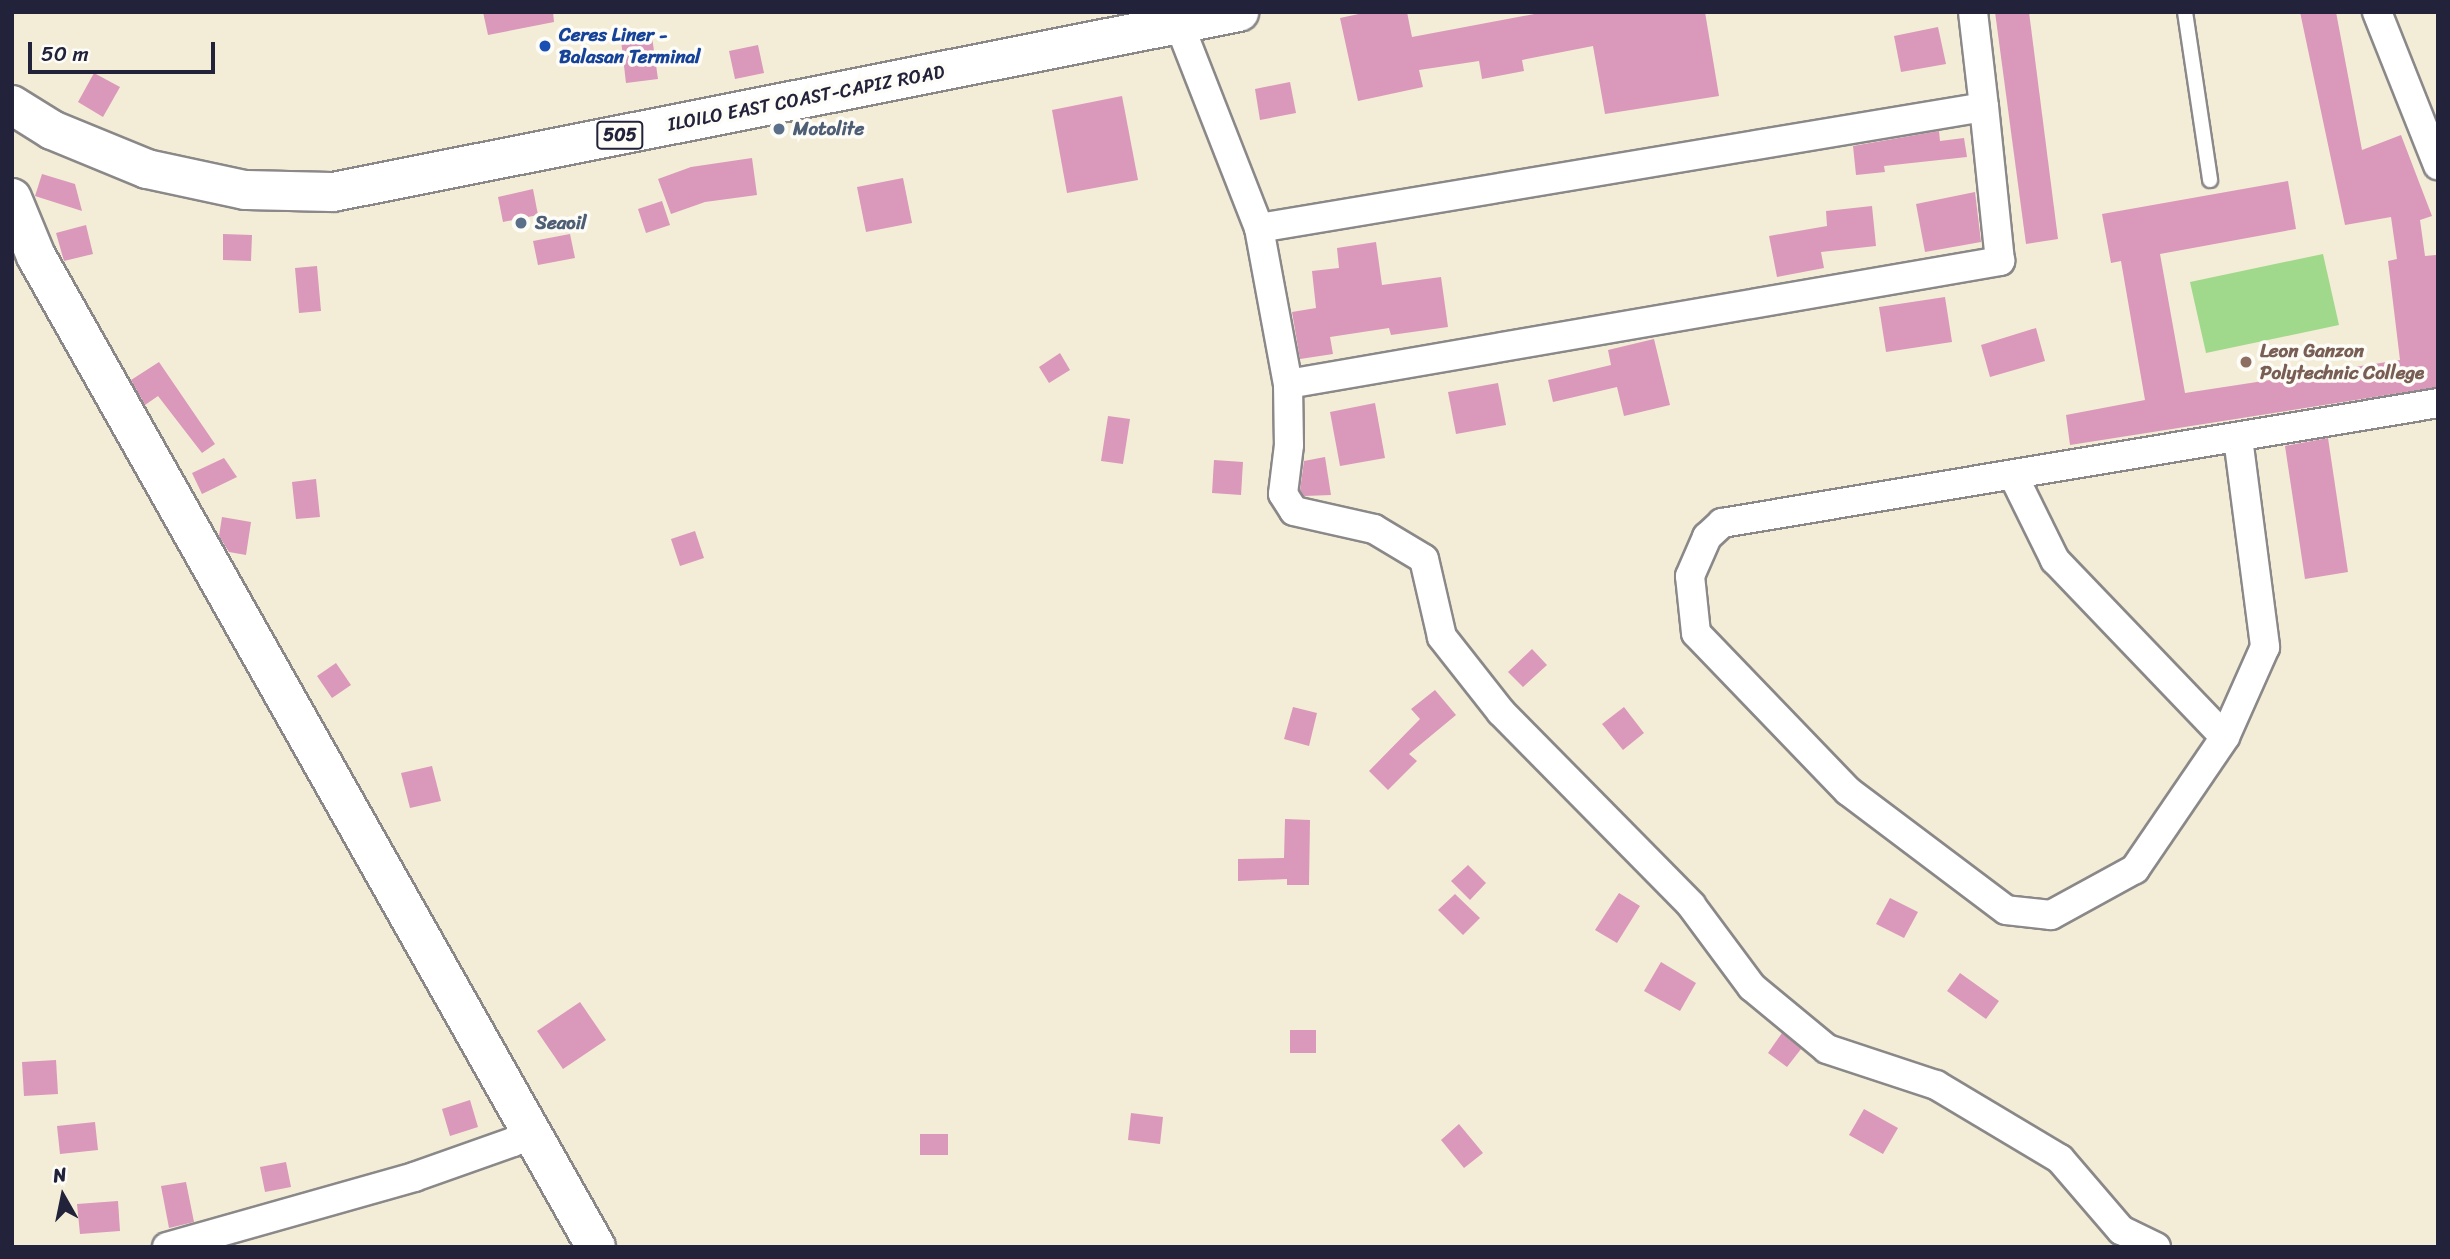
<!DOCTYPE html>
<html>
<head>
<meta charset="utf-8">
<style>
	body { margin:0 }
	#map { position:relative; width:2450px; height:1259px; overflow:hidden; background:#f3edd7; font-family:Sriracha,sans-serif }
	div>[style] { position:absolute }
	.green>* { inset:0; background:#a0d98b }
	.building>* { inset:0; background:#da98ba }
	.roads { filter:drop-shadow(2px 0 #8a8889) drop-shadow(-2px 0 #8a8889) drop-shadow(0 2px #8a8889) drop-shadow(0 -2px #8a8889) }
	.lane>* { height:14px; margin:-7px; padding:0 7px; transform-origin:7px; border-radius:7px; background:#fff }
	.street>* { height:28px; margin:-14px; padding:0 14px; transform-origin:14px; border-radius:14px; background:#fff }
	.secondary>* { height:38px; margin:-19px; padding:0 19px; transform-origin:19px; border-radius:19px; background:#fff }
	.primary>* { height:38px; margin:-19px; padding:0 19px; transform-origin:19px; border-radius:19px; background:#fff }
	.dots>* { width:19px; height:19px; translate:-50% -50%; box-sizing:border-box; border:4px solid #fdfcf7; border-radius:50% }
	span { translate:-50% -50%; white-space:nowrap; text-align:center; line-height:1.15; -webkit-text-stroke:7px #fdfcf7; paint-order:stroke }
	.shield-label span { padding:2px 5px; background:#fdfcf7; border:2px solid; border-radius:5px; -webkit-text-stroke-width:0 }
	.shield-label { font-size:18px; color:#22223b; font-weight:700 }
	.transit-label { font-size:19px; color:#164399; font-weight:700 }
	.left { translate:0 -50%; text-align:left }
	.street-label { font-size:19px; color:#22223b }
	.service-label { font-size:19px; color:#4e5e75; font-weight:700 }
	.education-label { font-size:19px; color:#785e54; font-weight:700 }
	.frame { position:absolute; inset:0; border:14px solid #22223b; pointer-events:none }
	.north { position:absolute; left:28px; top:1161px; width:70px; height:70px; -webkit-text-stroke:5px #fdfcf7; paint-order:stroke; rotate:351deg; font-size:19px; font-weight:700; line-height:28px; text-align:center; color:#22223b }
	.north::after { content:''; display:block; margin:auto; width:24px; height:32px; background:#22223b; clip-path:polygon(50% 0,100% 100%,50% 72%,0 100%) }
	.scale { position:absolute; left:28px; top:42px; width:187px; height:32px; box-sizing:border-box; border:4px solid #22223b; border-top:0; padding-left:9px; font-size:21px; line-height:24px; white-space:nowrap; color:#22223b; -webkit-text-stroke:5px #fdfcf7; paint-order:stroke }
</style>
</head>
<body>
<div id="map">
	<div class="green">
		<div style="clip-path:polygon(2323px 254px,2339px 325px,2206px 353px,2190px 282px)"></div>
	</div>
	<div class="building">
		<div style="clip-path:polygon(483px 12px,553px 12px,554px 22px,488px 35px)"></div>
		<div style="clip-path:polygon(1368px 12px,1407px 12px,1412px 37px,1545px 12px,1705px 12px,1719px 96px,1605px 114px,1593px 46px,1522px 60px,1524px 71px,1482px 79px,1479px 61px,1419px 70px,1423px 87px,1358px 101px,1340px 18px)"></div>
		<div style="clip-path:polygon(1995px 12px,2029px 12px,2058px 239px,2026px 244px)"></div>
		<div style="clip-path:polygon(2300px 12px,2336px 12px,2362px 150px,2401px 135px,2432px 216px,2420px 220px,2425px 256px,2436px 255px,2438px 268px,2438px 387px,2070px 445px,2066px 415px,2145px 400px,2121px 261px,2111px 263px,2102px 214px,2288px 181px,2296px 229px,2160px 254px,2185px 393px,2400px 360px,2388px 261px,2397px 259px,2391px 217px,2345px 225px)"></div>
		<div style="clip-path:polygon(1938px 27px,1946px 64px,1901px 72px,1894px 36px)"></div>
		<div style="clip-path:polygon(652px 37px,658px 79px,626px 83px,621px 40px)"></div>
		<div style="clip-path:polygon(758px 45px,764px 73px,735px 79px,729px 51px)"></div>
		<div style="clip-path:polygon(94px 73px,120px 87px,103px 117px,78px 102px)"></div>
		<div style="clip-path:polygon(1290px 82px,1296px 113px,1260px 120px,1255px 89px)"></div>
		<div style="clip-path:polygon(1122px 96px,1138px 180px,1067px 193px,1052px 110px)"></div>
		<div style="clip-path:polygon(1939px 131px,1940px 141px,1964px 138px,1967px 157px,1884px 166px,1885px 172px,1856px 175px,1853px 146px)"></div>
		<div style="clip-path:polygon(752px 158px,757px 195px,705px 202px,671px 214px,658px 179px,691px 167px)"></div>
		<div style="clip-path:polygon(42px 174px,75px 184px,82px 211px,35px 196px)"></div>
		<div style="clip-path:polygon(903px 178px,912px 223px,866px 232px,857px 187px)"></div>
		<div style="clip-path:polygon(533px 189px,538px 215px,503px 222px,498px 197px)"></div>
		<div style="clip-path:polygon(1975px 192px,1981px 242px,1925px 252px,1916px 204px)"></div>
		<div style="clip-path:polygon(662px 201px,670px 225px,646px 233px,638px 209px)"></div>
		<div style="clip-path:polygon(1872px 206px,1876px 246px,1821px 252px,1824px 268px,1777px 277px,1769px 236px,1827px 226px,1826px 211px)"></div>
		<div style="clip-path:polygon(86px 225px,93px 254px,64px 261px,56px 233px)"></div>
		<div style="clip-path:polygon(223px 234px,252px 235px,251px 261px,223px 260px)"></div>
		<div style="clip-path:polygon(570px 234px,575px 258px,538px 265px,533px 241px)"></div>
		<div style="clip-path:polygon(1376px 242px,1382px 285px,1441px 277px,1448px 327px,1391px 335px,1389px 328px,1330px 337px,1333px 354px,1300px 359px,1292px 312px,1316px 308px,1312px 271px,1339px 268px,1337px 248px)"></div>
		<div style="clip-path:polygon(317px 266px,321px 311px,299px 313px,295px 268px)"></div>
		<div style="clip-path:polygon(1945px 297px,1952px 342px,1886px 352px,1879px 307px)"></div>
		<div style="clip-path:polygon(2036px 328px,2045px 361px,1990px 377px,1981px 345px)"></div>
		<div style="clip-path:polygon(1654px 339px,1670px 405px,1624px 416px,1617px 387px,1553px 402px,1548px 380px,1611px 365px,1608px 350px)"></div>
		<div style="clip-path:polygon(1060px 353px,1070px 370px,1049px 383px,1039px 367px)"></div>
		<div style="clip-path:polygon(159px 362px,215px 444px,202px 453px,158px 396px,145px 405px,131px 380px)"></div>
		<div style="clip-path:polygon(1498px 383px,1506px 425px,1456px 434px,1448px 392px)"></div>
		<div style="clip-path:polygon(1375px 403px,1385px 458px,1340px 466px,1330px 412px)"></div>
		<div style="clip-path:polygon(1108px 416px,1130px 419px,1123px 464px,1101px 461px)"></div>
		<div style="clip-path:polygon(2328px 438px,2348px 572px,2305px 579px,2285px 446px)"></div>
		<div style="clip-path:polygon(1325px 457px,1331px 495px,1304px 496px,1300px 490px,1304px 461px)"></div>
		<div style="clip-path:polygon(224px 458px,237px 477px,202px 494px,192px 473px)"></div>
		<div style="clip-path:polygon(1214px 460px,1243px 462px,1241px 495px,1212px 493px)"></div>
		<div style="clip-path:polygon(316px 479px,320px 517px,296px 519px,292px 482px)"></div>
		<div style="clip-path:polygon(222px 517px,251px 522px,246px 555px,229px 552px,219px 536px)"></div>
		<div style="clip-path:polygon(695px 531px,704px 558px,680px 566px,671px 539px)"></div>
		<div style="clip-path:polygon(1532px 649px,1547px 665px,1523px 687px,1508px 672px)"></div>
		<div style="clip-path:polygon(336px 663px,351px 685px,332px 698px,317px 676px)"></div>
		<div style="clip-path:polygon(1435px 690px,1456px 715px,1409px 754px,1417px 761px,1388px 790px,1369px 771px,1420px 719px,1411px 709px)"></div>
		<div style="clip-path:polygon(1293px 707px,1317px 713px,1309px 746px,1284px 739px)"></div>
		<div style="clip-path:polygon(1624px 707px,1644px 733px,1623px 750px,1602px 724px)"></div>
		<div style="clip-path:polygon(432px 766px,441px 801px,410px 808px,401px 773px)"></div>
		<div style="clip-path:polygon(1285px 819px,1310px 820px,1309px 885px,1287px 885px,1287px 879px,1238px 881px,1238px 859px,1284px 858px)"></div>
		<div style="clip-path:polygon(1468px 865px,1486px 883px,1470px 900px,1451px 881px)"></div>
		<div style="clip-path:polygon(1619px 893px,1640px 906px,1617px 943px,1595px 930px)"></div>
		<div style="clip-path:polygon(1455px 894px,1480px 918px,1463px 935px,1438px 910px)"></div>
		<div style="clip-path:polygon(1890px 898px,1918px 912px,1904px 938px,1876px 924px)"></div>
		<div style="clip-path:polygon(1661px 962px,1696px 983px,1680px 1011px,1644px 991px)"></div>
		<div style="clip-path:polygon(1960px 973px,1999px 1001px,1986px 1019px,1947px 991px)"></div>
		<div style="clip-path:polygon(580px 1002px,606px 1040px,563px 1069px,537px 1031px)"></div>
		<div style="clip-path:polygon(1290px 1030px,1316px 1030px,1316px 1053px,1290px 1053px)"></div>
		<div style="clip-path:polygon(1782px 1033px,1801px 1049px,1787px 1067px,1768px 1053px)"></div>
		<div style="clip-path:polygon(56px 1060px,58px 1094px,24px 1096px,22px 1062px)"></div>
		<div style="clip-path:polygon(470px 1100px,478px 1127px,450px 1136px,442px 1109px)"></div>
		<div style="clip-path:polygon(1864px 1109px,1898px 1128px,1883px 1154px,1849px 1135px)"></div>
		<div style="clip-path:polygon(1131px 1113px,1163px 1117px,1160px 1144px,1128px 1140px)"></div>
		<div style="clip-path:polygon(95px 1122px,98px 1150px,60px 1154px,57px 1126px)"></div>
		<div style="clip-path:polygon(1459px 1124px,1483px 1153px,1464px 1168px,1441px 1140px)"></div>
		<div style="clip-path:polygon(920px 1134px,948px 1134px,948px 1155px,920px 1155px)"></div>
		<div style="clip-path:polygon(286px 1162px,291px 1187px,265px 1192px,260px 1167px)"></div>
		<div style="clip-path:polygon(186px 1182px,194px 1222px,169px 1228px,161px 1186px)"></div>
		<div style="clip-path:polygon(118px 1201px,120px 1231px,80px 1234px,77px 1204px)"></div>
	</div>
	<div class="roads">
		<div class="lane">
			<div style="left:2185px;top:12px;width:170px;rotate:81.5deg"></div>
		</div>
		<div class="street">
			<div style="left:2377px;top:12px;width:165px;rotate:68.3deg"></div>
			<div style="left:1179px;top:24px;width:219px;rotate:68.6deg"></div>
			<div style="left:1259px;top:228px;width:159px;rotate:79.5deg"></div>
			<div style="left:1288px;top:384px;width:61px;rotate:89.1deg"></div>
			<div style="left:1289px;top:445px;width:49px;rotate:97deg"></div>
			<div style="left:1283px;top:494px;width:20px;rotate:57deg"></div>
			<div style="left:1294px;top:511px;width:82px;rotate:12.7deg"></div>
			<div style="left:1374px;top:529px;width:58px;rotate:31deg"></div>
			<div style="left:1424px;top:559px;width:80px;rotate:77deg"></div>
			<div style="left:1442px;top:637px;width:95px;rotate:51.8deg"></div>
			<div style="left:1501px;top:712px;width:271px;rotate:45.4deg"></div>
			<div style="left:1691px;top:905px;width:102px;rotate:53.4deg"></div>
			<div style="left:1752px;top:987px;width:97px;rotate:39.6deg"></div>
			<div style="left:1827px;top:1049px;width:115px;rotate:18.3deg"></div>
			<div style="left:1936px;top:1085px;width:144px;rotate:30.8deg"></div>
			<div style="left:2060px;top:1159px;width:94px;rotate:49.3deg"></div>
			<div style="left:2121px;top:1230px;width:39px;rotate:26deg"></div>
			<div style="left:1259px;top:228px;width:735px;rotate:-9.48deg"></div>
			<div style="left:1984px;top:107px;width:96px;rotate:-96.6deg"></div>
			<div style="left:1288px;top:384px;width:723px;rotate:-9.8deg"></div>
			<div style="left:2000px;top:261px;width:155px;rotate:-95.9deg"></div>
			<div style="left:2238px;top:438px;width:211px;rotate:82.6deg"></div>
			<div style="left:2265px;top:647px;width:98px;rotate:114deg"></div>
			<div style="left:2225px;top:737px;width:160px;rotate:124.3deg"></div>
			<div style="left:2135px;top:869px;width:96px;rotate:151.3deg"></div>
			<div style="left:2051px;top:915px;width:45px;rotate:-173.7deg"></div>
			<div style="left:2006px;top:910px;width:198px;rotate:-143deg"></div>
			<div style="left:1848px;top:791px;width:219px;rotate:-133.9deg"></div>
			<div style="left:1696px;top:633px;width:57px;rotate:-96deg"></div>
			<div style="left:1690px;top:576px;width:43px;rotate:-66.4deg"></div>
			<div style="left:1707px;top:537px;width:21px;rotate:-43deg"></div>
			<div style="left:1722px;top:523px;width:726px;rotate:-9.51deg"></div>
			<div style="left:2014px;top:477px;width:93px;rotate:63.7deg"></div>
			<div style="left:2055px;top:560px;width:245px;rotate:46.2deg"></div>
			<div style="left:167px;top:1247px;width:257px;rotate:-15.8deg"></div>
			<div style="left:414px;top:1177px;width:105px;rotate:-19.5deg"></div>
			<div style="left:513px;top:1142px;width:20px;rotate:-33deg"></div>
		</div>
		<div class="secondary">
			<div style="left:12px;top:198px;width:63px;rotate:67.5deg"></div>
			<div style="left:36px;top:256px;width:1138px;rotate:60.53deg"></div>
		</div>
		<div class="primary">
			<div style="left:12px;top:105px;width:47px;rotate:32deg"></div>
			<div style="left:52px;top:130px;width:103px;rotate:22.3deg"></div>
			<div style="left:147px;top:169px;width:100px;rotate:12.1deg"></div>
			<div style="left:245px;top:190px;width:88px;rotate:1.3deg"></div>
			<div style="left:333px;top:192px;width:924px;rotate:-11.24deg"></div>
		</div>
	</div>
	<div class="dots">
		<div style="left:545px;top:46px;background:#1a4fb4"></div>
		<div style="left:779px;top:129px;background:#5c6f8a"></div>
		<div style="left:521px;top:223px;background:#5c6f8a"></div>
		<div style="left:2246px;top:362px;background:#8d6e63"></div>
	</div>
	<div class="shield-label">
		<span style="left:620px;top:135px">505</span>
	</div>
	<div class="transit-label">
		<span class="left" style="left:559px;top:46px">Ceres Liner -<br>Balasan Terminal</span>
	</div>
	<div class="street-label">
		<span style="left:806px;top:98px;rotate:-11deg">ILOILO EAST COAST-CAPIZ ROAD</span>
	</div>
	<div class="service-label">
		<span class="left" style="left:793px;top:129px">Motolite</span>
		<span class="left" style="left:535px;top:223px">Seaoil</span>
	</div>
	<div class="education-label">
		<span class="left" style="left:2260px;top:362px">Leon Ganzon<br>Polytechnic College</span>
	</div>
	<div class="frame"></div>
	<div class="north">N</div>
	<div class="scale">50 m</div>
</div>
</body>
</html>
